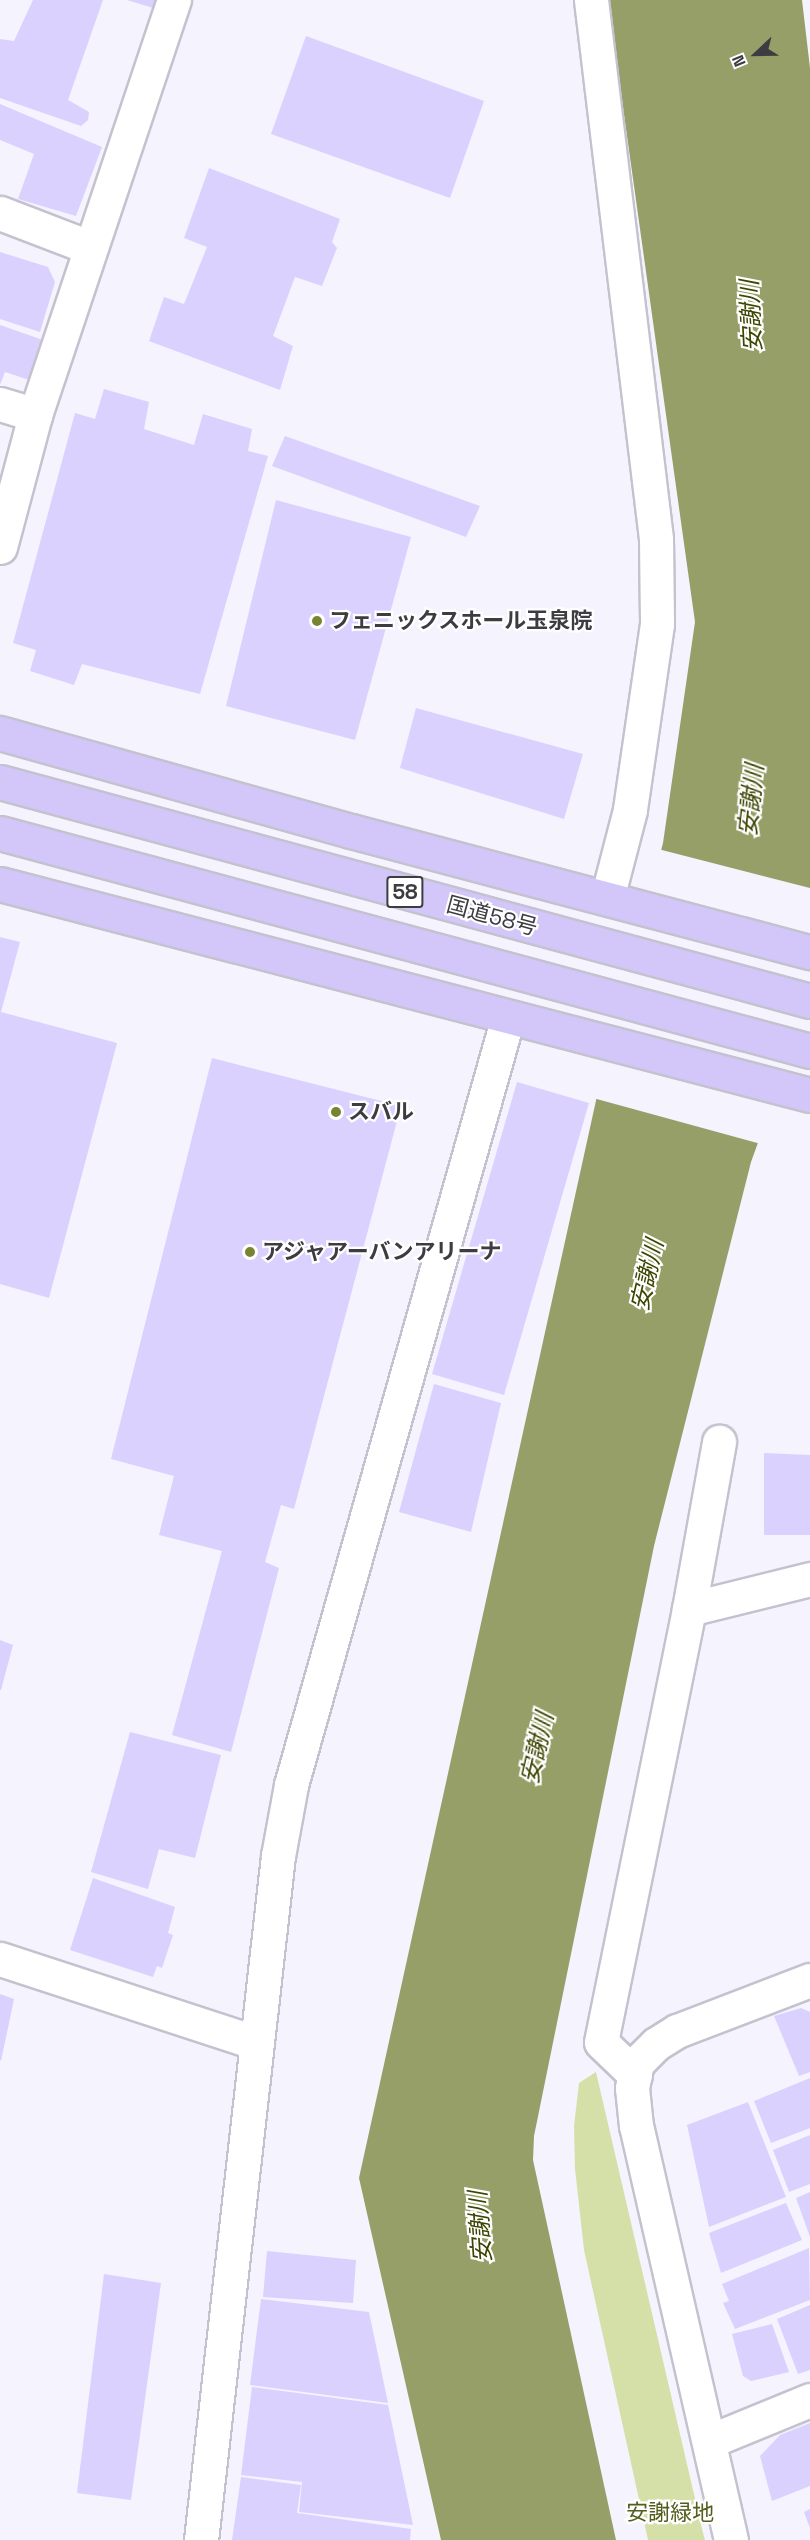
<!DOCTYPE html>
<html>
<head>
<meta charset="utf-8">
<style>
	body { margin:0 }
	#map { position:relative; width:810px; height:2540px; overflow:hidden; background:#f5f3fe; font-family:"Space Grotesk","Noto Sans JP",sans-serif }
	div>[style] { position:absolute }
	.green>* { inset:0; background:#d5e0a9 }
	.water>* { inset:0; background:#959f67 }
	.pier>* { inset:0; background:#f5f3fe }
	.building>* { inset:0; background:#dbd1fe }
	.roads { filter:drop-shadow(2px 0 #c5c2cf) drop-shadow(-2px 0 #c5c2cf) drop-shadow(0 2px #c5c2cf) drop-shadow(0 -2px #c5c2cf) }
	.minor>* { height:33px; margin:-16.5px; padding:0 16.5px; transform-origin:16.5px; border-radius:16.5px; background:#fff }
	.highway>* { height:33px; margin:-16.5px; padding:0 16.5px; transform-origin:16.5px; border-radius:16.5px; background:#d2c7f8 }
	.dots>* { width:16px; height:16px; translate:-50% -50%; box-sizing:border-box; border:3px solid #fff; border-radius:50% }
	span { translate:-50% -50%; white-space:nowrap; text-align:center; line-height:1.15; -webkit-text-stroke:4.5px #fff; paint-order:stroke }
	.shield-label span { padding:2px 4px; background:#fff; border:2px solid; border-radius:4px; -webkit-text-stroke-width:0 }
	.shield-label { font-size:21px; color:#3d3c41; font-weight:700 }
	.poi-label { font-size:22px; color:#3d3c41; font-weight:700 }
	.left { translate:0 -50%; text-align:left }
	.street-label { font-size:22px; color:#3d3c41 }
	.park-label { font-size:22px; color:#545d1e }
	.water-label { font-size:24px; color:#3d4500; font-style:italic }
	.north { position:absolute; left:726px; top:24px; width:60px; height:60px; -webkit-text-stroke:4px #fff; paint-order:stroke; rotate:248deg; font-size:16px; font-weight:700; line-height:24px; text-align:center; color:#3d3c41 }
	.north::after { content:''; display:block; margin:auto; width:21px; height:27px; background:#3d3c41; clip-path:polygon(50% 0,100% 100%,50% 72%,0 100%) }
</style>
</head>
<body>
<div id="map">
	<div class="green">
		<div style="clip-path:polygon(596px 2072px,703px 2533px,705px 2540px,648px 2540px,584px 2250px,575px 2169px,574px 2126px,579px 2083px)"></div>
	</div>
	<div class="water">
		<div style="clip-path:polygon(608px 0,802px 0,810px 68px,810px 1000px,751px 1162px,654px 1546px,534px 2136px,533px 2160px,616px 2540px,441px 2540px,359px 2178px,597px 1096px,663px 843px,695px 622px)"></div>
	</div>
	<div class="pier">
		<div style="clip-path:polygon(658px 849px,810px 888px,810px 1009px,761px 1144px,593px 1098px)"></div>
	</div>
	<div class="building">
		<div style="clip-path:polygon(33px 0,103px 0,68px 100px,89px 112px,88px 120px,81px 126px,0 98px,0 39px,14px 41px)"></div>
		<div style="clip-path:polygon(127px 0,156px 0,153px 8px)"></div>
		<div style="clip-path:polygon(306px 36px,484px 101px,450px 198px,271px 134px)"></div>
		<div style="clip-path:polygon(0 104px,102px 147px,76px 216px,18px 199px,34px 154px,0 140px)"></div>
		<div style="clip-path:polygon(209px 168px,340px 219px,332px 242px,337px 248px,322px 286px,295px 277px,273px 336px,293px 346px,280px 390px,149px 341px,164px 297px,184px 304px,207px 247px,184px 238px)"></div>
		<div style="clip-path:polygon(0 252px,48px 267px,55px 282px,40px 332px,0 319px)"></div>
		<div style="clip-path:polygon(0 325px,43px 340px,29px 380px,5px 372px,0 385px)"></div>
		<div style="clip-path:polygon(104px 389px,149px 402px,144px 429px,194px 445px,203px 414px,252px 429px,248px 451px,268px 456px,200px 694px,82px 664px,74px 685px,30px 671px,36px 650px,13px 643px,75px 413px,95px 419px)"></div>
		<div style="clip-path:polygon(285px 436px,480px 506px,466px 537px,272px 466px)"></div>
		<div style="clip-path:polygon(276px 500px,411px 537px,355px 740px,226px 706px)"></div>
		<div style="clip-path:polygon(416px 708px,583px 754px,564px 819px,400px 768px)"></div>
		<div style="clip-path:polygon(0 937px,20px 942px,1px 1012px,117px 1043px,49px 1298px,0 1284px)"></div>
		<div style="clip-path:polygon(212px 1058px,401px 1106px,294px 1509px,281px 1505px,265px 1562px,279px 1568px,231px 1752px,172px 1735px,222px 1551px,159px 1535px,174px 1476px,111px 1459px)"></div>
		<div style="clip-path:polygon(517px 1082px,589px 1103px,504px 1395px,432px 1374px)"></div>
		<div style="clip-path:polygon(434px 1384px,501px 1403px,471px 1532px,399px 1512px)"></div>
		<div style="clip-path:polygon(764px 1453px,810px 1455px,810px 1535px,764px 1535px)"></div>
		<div style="clip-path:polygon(0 1640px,13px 1645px,1px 1690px,0 1690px)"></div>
		<div style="clip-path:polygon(130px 1732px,221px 1755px,195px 1858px,159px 1849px,148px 1889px,91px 1872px)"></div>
		<div style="clip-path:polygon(93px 1878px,175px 1907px,168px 1933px,173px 1935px,162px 1968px,157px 1966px,153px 1977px,70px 1950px)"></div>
		<div style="clip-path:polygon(0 1994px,14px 1999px,1px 2061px,0 2060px)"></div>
		<div style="clip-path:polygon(801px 2008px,810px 2012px,810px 2072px,799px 2076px,774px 2016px)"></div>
		<div style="clip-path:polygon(810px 2078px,810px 2128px,771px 2143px,754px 2101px)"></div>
		<div style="clip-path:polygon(748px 2102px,786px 2197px,709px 2227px,687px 2125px)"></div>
		<div style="clip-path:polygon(810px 2135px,810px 2184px,789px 2192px,773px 2150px)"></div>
		<div style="clip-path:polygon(810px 2192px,810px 2237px,796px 2198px)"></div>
		<div style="clip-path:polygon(786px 2203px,802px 2240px,721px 2273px,709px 2233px)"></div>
		<div style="clip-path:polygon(809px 2248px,810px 2300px,735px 2329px,723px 2303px,729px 2301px,722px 2284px)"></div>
		<div style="clip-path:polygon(267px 2251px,356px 2260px,353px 2303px,263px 2297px)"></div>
		<div style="clip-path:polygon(104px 2274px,161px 2283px,131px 2500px,77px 2493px)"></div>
		<div style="clip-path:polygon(261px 2299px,369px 2312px,388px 2403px,250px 2385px)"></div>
		<div style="clip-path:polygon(810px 2305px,810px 2370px,798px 2374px,777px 2319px)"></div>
		<div style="clip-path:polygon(772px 2324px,789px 2372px,751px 2381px,743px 2376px,732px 2334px)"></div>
		<div style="clip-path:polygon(252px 2387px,388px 2405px,413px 2525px,299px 2512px,302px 2482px,241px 2475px)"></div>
		<div style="clip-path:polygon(810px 2423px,810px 2486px,772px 2501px,760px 2456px,780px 2435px)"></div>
		<div style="clip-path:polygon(241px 2477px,301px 2485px,297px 2513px,411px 2529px,410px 2540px,232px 2540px)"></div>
		<div style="clip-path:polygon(810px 2509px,810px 2528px,804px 2512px)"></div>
	</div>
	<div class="roads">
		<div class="minor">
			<div style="left:591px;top:0;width:543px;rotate:83.12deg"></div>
			<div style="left:656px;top:539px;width:85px;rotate:89.3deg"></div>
			<div style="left:657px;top:624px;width:188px;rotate:98.3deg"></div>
			<div style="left:630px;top:810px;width:91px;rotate:104.6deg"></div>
			<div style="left:0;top:213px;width:97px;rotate:21deg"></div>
			<div style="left:0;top:404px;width:37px;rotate:17deg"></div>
			<div style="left:0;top:547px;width:137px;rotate:-75.1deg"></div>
			<div style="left:35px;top:415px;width:438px;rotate:-71.5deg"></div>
			<div style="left:689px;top:1609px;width:170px;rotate:-79.8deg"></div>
			<div style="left:0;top:1959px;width:270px;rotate:18.1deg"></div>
			<div style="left:635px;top:2075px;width:47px;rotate:-135.9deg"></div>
			<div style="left:601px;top:2042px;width:442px;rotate:-78.5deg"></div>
			<div style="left:689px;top:1609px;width:125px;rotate:-13.9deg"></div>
			<div style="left:710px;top:2441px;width:108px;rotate:-22.3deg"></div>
			<div style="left:201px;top:2540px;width:688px;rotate:-83.58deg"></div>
			<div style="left:278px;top:1856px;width:72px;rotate:-79.6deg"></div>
			<div style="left:291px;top:1785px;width:798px;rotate:-74.22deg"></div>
			<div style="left:731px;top:2540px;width:425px;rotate:-102.9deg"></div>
			<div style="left:636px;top:2126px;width:38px;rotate:-96deg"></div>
			<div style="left:632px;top:2088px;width:25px;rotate:-79deg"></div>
			<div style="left:637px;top:2063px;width:27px;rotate:-45deg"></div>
			<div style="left:656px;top:2044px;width:25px;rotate:-32deg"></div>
			<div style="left:677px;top:2031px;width:142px;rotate:-21deg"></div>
		</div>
		<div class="highway">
			<div style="left:0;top:733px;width:364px;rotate:15.6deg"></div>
			<div style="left:351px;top:831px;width:475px;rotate:14.8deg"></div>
			<div style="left:0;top:782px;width:839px;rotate:15.13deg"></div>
			<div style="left:0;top:833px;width:839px;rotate:15.06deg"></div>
			<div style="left:0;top:884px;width:837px;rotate:14.6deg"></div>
		</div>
	</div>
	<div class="dots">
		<div style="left:317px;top:621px;background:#788432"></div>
		<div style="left:336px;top:1112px;background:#788432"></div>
		<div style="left:250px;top:1252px;background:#788432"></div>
	</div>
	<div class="shield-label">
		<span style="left:405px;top:892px">58</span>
	</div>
	<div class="poi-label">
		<span class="left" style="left:329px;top:621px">フェニックスホール玉泉院</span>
		<span class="left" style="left:348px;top:1112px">スバル</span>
		<span class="left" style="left:262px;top:1252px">アジャアーバンアリーナ</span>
	</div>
	<div class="street-label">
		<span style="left:492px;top:916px;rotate:15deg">国道58号</span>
	</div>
	<div class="park-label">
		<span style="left:670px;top:2513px">安謝緑地</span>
	</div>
	<div class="water-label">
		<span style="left:751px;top:316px;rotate:-93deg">安謝川</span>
		<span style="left:751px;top:800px;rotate:-84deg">安謝川</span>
		<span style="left:647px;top:1275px;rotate:-77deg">安謝川</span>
		<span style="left:537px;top:1748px;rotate:-77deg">安謝川</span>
		<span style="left:480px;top:2227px;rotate:-94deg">安謝川</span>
	</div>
	<div class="north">N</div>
</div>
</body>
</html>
